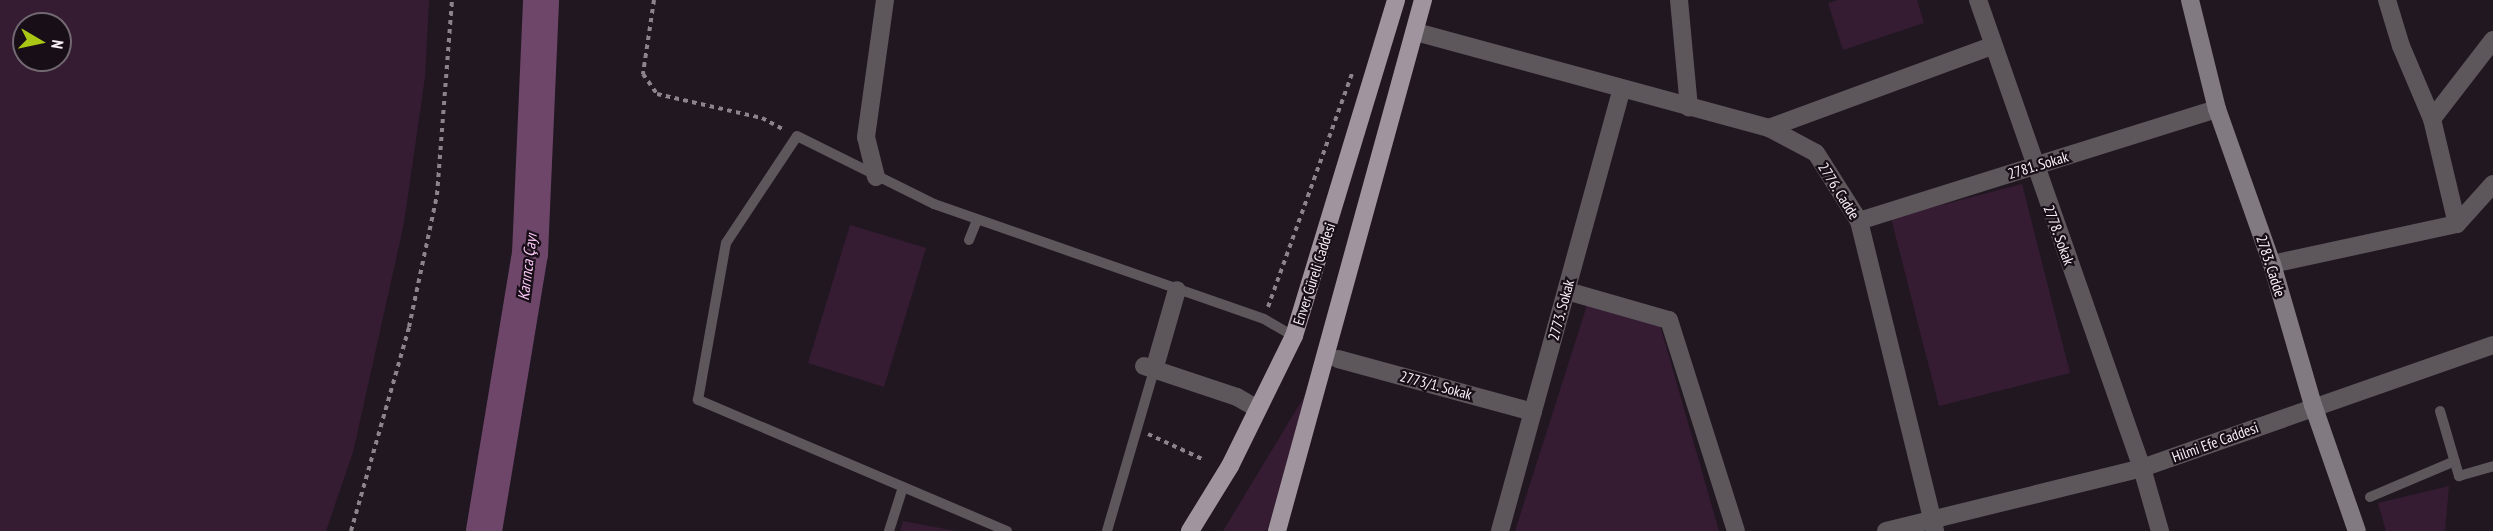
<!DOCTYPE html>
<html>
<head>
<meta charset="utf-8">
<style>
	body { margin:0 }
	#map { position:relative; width:2493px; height:531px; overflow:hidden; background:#211720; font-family:"PT Sans Narrow",sans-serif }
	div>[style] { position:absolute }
	.green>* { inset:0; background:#351c33 }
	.river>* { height:36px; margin:-18px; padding:0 18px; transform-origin:18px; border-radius:18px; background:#6d466a }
	.path>* { height:4px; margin-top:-2px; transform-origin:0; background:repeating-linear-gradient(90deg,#8c838b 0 4.5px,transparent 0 9px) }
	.lane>* { height:10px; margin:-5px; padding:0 5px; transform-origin:5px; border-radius:5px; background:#5d575c }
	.street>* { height:18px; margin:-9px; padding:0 9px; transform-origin:9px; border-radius:9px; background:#5d575c }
	.secondary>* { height:18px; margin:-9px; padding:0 9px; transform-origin:9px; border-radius:9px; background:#827a81 }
	.primary>* { height:18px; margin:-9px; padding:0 9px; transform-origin:9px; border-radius:9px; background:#a0949e }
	span { translate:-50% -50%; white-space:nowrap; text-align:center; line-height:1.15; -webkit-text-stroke:4.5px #180e17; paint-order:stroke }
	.street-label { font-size:15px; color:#f7f0f7 }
	.water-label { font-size:16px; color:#fcc8f7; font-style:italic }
	.north { position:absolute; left:12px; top:12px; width:60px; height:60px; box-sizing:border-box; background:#180e17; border:2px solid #716871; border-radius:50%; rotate:99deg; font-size:16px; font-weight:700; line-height:24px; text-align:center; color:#f7f0f7 }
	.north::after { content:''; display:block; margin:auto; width:21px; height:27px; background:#aac716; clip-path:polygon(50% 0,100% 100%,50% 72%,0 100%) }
</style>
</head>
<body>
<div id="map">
	<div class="green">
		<div style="clip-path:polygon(evenodd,0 0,429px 0,425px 77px,404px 223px,353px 452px,326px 531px,0 531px,0 0,24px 24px,60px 24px,60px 60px,24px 60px,24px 24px)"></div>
		<div style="clip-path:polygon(1838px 0,1917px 0,1924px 23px,1843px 50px,1828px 3px)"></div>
		<div style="clip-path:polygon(2022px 184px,2070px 373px,1939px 406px,1891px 218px)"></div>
		<div style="clip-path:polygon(850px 225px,926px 248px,884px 387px,808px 363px)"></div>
		<div style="clip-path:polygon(1587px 305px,1660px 325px,1719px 531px,1515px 531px)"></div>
		<div style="clip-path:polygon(1313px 382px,1267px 531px,1223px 531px)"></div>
		<div style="clip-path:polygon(2449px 486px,2445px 531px,2386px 531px,2378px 503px)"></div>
		<div style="clip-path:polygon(903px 521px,956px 531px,900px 531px)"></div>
	</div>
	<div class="river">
		<div style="left:484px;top:531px;width:281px;rotate:-80.6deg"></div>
		<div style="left:530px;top:254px;width:254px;rotate:-87.5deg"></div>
	</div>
	<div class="path">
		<div style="left:654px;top:0;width:75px;rotate:98.5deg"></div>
		<div style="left:643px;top:74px;width:24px;rotate:55deg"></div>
		<div style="left:657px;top:94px;width:108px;rotate:12.9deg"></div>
		<div style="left:762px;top:118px;width:26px;rotate:28deg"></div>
		<div style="left:1268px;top:307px;width:248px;rotate:-70.2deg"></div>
		<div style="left:1148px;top:434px;width:60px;rotate:24.8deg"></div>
		<div style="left:351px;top:531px;width:212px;rotate:-74.1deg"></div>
		<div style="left:409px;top:327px;width:135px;rotate:-78deg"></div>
		<div style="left:437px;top:195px;width:196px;rotate:-85.6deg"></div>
	</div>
	<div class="lane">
		<div style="left:969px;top:240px;width:22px;rotate:-68deg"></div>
		<div style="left:2440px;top:411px;width:68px;rotate:73.7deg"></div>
		<div style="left:2459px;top:476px;width:35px;rotate:-16deg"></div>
		<div style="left:2370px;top:497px;width:92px;rotate:-23deg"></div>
		<div style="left:889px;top:531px;width:46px;rotate:-72.3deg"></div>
		<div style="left:1007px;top:531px;width:336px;rotate:-157deg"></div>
		<div style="left:698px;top:400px;width:159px;rotate:-79.9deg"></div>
		<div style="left:726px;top:243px;width:128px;rotate:-56.4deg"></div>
		<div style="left:797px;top:136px;width:153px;rotate:26.4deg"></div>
		<div style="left:934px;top:204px;width:349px;rotate:19.2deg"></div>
		<div style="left:1264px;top:319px;width:34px;rotate:30deg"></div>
		<div style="left:1107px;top:531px;width:168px;rotate:-73.7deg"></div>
	</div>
	<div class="street">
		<div style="left:1679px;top:0;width:108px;rotate:84.7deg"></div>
		<div style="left:1978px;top:0;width:496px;rotate:70.7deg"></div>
		<div style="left:2142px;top:468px;width:66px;rotate:74.1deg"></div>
		<div style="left:2387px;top:0;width:48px;rotate:73.1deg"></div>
		<div style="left:2401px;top:46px;width:79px;rotate:67deg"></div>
		<div style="left:2432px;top:119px;width:108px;rotate:76.6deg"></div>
		<div style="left:1416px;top:32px;width:366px;rotate:15.2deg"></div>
		<div style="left:1769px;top:128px;width:53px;rotate:28deg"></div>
		<div style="left:1816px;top:153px;width:80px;rotate:57.7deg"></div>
		<div style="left:1859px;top:221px;width:319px;rotate:76.2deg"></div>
		<div style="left:2432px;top:119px;width:100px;rotate:-52.3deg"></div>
		<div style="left:1769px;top:128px;width:238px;rotate:-20.2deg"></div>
		<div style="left:876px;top:177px;width:41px;rotate:-104deg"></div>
		<div style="left:866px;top:137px;width:138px;rotate:-82.1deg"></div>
		<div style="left:1859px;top:221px;width:375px;rotate:-17.4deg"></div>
		<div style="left:2272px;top:264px;width:189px;rotate:-12.2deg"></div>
		<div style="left:2457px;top:224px;width:54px;rotate:-48deg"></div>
		<div style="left:1567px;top:291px;width:106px;rotate:15.9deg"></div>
		<div style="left:1669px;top:320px;width:221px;rotate:72.4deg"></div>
		<div style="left:1338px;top:359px;width:202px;rotate:15.2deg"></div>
		<div style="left:1144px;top:366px;width:98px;rotate:18.4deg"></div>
		<div style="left:1237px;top:397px;width:24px;rotate:30deg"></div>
		<div style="left:1154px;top:370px;width:83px;rotate:-74deg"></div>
		<div style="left:1500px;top:531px;width:459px;rotate:-74.6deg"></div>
		<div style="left:1886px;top:531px;width:264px;rotate:-13.8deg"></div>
		<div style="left:2142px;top:468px;width:372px;rotate:-19.3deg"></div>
	</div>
	<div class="secondary">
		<div style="left:2190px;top:0;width:112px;rotate:76.1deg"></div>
		<div style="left:2217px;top:109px;width:164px;rotate:70.5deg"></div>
		<div style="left:2272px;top:264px;width:147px;rotate:73.8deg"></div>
		<div style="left:2313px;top:405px;width:133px;rotate:70.8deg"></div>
	</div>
	<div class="primary">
		<div style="left:1190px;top:531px;width:76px;rotate:-58.4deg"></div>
		<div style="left:1230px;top:466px;width:145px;rotate:-63.8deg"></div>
		<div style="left:1294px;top:336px;width:351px;rotate:-73.1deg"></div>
		<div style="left:1277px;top:531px;width:551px;rotate:-74.63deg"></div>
	</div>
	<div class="street-label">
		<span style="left:2038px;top:165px;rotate:-17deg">2781. Sokak</span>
		<span style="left:1839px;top:191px;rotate:58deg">2776. Cadde</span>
		<span style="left:2059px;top:235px;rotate:70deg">2778. Sokak</span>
		<span style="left:2271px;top:266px;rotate:72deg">2783. Cadde</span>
		<span style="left:1314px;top:274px;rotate:-72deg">Enver Güreli Caddesi</span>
		<span style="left:1561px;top:310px;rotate:-75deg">2773. Sokak</span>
		<span style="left:1436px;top:385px;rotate:15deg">2773/1. Sokak</span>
		<span style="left:2215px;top:442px;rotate:-20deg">Hilmi Efe Caddesi</span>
	</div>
	<div class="water-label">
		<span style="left:527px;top:267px;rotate:-83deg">Karınca Çayı</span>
	</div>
	<div class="north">N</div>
</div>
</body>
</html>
